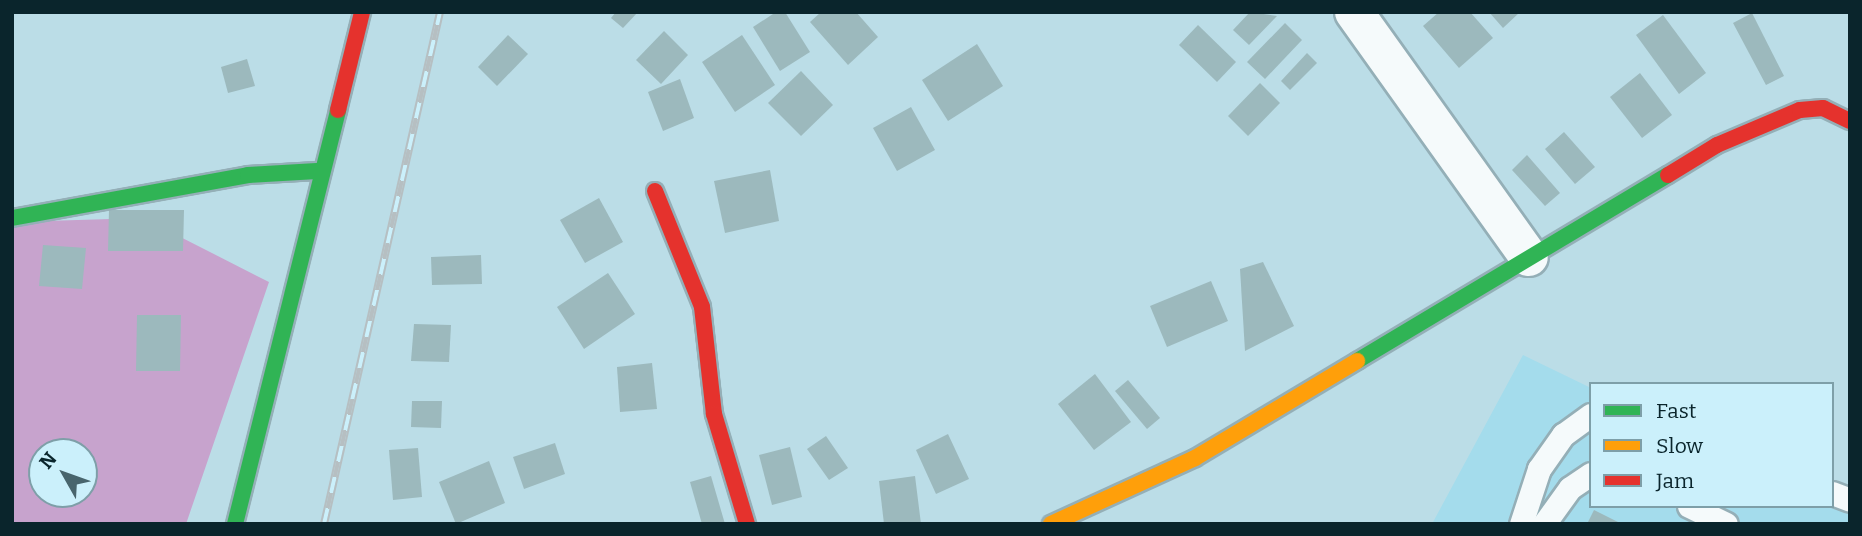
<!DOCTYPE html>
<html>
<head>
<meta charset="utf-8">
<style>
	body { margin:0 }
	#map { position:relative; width:1862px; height:536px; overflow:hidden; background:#bbdde7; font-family:Bitter,serif }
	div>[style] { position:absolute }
	.built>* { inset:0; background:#a4dcec }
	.forest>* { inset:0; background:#c7a3cd }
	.building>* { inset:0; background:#9cb9bd }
	.roads { filter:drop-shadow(2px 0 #94afb7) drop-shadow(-2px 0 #94afb7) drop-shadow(0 2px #94afb7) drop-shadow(0 -2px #94afb7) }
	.lane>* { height:23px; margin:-11.5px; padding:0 11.5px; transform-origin:11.5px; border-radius:11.5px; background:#f5fafb }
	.street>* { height:38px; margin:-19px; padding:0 19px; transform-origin:19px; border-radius:19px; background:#f5fafb }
	.fast>* { height:16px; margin:-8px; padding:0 8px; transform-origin:8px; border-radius:8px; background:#30b455 }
	.slow>* { height:16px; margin:-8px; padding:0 8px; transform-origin:8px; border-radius:8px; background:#ff9f0a }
	.jam>* { height:16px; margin:-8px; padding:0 8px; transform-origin:8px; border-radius:8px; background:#e5322d }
	.rail>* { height:8px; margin-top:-4px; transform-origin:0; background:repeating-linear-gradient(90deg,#cbf0fb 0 16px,#b6bfc2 0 32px); box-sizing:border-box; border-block:2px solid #b6bfc2 }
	span { translate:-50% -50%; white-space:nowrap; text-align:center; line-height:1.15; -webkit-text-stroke:5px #cbf0fb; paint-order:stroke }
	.frame { position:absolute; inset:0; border:14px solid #0a252c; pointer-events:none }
	.legend { position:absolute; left:1589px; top:382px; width:245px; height:126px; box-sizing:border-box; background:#cbf0fb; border:2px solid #7e9fa8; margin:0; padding:9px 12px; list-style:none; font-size:21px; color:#0a252c }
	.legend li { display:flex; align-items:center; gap:14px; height:35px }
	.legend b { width:35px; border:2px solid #7e9fa8 }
	.north { position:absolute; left:28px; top:438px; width:70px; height:70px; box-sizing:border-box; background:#cbf0fb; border:2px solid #7e9fa8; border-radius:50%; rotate:310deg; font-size:19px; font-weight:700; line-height:28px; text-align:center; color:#0a252c }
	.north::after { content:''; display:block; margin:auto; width:24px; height:32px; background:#48656d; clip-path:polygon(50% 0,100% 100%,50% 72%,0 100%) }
</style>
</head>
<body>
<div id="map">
	<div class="built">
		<div style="clip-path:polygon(1523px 355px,1591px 388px,1591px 506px,1832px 503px,1850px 511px,1850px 524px,1432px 524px)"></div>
	</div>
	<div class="forest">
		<div style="clip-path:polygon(evenodd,143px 218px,269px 282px,186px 524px,12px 524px,12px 222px,143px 218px,42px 452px,84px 452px,84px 494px,42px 494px,42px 452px)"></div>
	</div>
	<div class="building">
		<div style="clip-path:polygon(616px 12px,638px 12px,623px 28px,611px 18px)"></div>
		<div style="clip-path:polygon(776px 12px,785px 12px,810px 52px,780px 71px,753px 27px)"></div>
		<div style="clip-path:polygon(821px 12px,856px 12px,878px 37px,848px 65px,810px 22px)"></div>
		<div style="clip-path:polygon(1250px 12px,1277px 16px,1249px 45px,1233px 30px)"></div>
		<div style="clip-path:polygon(1439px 12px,1470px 12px,1493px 38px,1459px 68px,1423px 26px)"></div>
		<div style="clip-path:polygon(1489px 12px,1520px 12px,1503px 28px)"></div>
		<div style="clip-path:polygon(1752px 13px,1784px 76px,1766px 85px,1733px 23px)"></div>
		<div style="clip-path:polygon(1663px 15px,1706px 73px,1679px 94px,1636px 35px)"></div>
		<div style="clip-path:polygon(1285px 23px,1302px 40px,1265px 79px,1247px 62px)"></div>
		<div style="clip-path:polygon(1198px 25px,1236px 62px,1217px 82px,1179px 45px)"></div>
		<div style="clip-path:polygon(664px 31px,688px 55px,661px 84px,636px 60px)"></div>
		<div style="clip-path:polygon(508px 35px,528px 54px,497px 86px,478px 67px)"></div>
		<div style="clip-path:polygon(742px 35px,775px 85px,735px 112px,702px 62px)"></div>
		<div style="clip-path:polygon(977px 44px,1003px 86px,948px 121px,922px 80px)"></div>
		<div style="clip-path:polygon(1307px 53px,1317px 63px,1290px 90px,1281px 81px)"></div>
		<div style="clip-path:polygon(247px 59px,255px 86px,228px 93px,221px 67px)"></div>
		<div style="clip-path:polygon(801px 71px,833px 105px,801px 136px,768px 103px)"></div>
		<div style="clip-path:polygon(1640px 73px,1672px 115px,1642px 138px,1610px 97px)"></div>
		<div style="clip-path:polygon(680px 79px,694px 118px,663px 131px,648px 92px)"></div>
		<div style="clip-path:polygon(1260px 83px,1280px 103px,1248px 136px,1228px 116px)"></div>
		<div style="clip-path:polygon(911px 107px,935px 150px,897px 171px,873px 128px)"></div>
		<div style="clip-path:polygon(1564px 132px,1595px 167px,1575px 184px,1545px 149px)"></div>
		<div style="clip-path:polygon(1527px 155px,1560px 193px,1545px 206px,1512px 170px)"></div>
		<div style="clip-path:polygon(770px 170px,779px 221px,725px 233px,714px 181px)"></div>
		<div style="clip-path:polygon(599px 198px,623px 242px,585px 263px,560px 220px)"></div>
		<div style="clip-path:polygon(109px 210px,184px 210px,183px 251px,108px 251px)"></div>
		<div style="clip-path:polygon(43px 245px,86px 248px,82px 289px,39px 286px)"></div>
		<div style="clip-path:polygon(481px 255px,482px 284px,432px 285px,431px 257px)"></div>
		<div style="clip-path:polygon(1263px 262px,1294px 326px,1245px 351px,1240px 269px)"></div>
		<div style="clip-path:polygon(608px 273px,635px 314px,584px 349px,557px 307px)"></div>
		<div style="clip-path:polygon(1211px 281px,1228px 321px,1167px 347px,1150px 306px)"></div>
		<div style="clip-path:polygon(137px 315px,181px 315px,180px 371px,136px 371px)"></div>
		<div style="clip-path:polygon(414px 324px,451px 325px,449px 362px,411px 361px)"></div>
		<div style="clip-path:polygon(652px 363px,657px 409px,620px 412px,617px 367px)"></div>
		<div style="clip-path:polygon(1095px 374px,1131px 422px,1094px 450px,1058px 404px)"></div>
		<div style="clip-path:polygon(1128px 380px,1160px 418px,1147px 429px,1115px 391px)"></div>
		<div style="clip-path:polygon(412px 401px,442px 401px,441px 428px,411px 427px)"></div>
		<div style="clip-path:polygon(948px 434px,969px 479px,936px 494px,916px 450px)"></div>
		<div style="clip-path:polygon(826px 436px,848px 468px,829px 480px,807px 449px)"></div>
		<div style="clip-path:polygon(555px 443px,565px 474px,524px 489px,513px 457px)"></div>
		<div style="clip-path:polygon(790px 447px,802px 497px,772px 505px,759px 455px)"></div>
		<div style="clip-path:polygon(418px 448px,422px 497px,393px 500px,389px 450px)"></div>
		<div style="clip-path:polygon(489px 461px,505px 503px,456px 524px,439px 482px)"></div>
		<div style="clip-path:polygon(711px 476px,725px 524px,702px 524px,690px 482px)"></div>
		<div style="clip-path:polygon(915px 476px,921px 524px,884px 524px,879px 481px)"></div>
		<div style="clip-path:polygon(1594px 510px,1622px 524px,1587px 524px)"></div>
	</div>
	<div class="roads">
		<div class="lane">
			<div style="left:1832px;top:493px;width:19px;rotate:21deg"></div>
			<div style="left:1689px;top:506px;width:41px;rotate:25.9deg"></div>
			<div style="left:1521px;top:524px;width:58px;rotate:-71.9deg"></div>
			<div style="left:1539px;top:469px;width:42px;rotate:-54.8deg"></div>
			<div style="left:1563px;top:435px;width:34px;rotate:-36deg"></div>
			<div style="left:1544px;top:524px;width:44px;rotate:-54.2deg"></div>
			<div style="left:1570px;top:488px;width:25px;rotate:-34deg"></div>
		</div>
		<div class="street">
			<div style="left:1354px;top:12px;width:301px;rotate:54.5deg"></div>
		</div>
		<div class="fast">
			<div style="left:12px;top:218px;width:240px;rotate:-10.3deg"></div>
			<div style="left:248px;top:175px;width:69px;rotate:-3.3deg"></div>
			<div style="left:1357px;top:361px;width:362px;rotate:-30.9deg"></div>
			<div style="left:235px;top:524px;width:427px;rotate:-76deg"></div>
		</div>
		<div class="slow">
			<div style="left:1051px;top:524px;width:158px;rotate:-24.6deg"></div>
			<div style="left:1195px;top:458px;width:189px;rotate:-30.9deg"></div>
		</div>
		<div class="jam">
			<div style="left:338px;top:110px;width:101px;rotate:-76.2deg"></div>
			<div style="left:1668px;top:175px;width:57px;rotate:-31.5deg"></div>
			<div style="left:1717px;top:145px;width:90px;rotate:-22.9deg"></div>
			<div style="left:1800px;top:110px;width:23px;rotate:-5deg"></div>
			<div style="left:1823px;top:108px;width:30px;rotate:26deg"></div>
			<div style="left:655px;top:191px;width:125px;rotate:67.9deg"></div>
			<div style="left:702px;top:307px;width:108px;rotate:83.6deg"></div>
			<div style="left:714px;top:414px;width:115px;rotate:73.3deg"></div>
		</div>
	</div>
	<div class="rail">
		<div style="left:324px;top:524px;width:525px;rotate:-77.23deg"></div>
	</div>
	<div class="frame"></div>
	<ul class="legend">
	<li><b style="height:9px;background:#30b455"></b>Fast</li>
	<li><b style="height:9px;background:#ff9f0a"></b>Slow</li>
	<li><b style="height:9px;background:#e5322d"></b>Jam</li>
	</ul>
	<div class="north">N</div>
</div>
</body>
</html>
